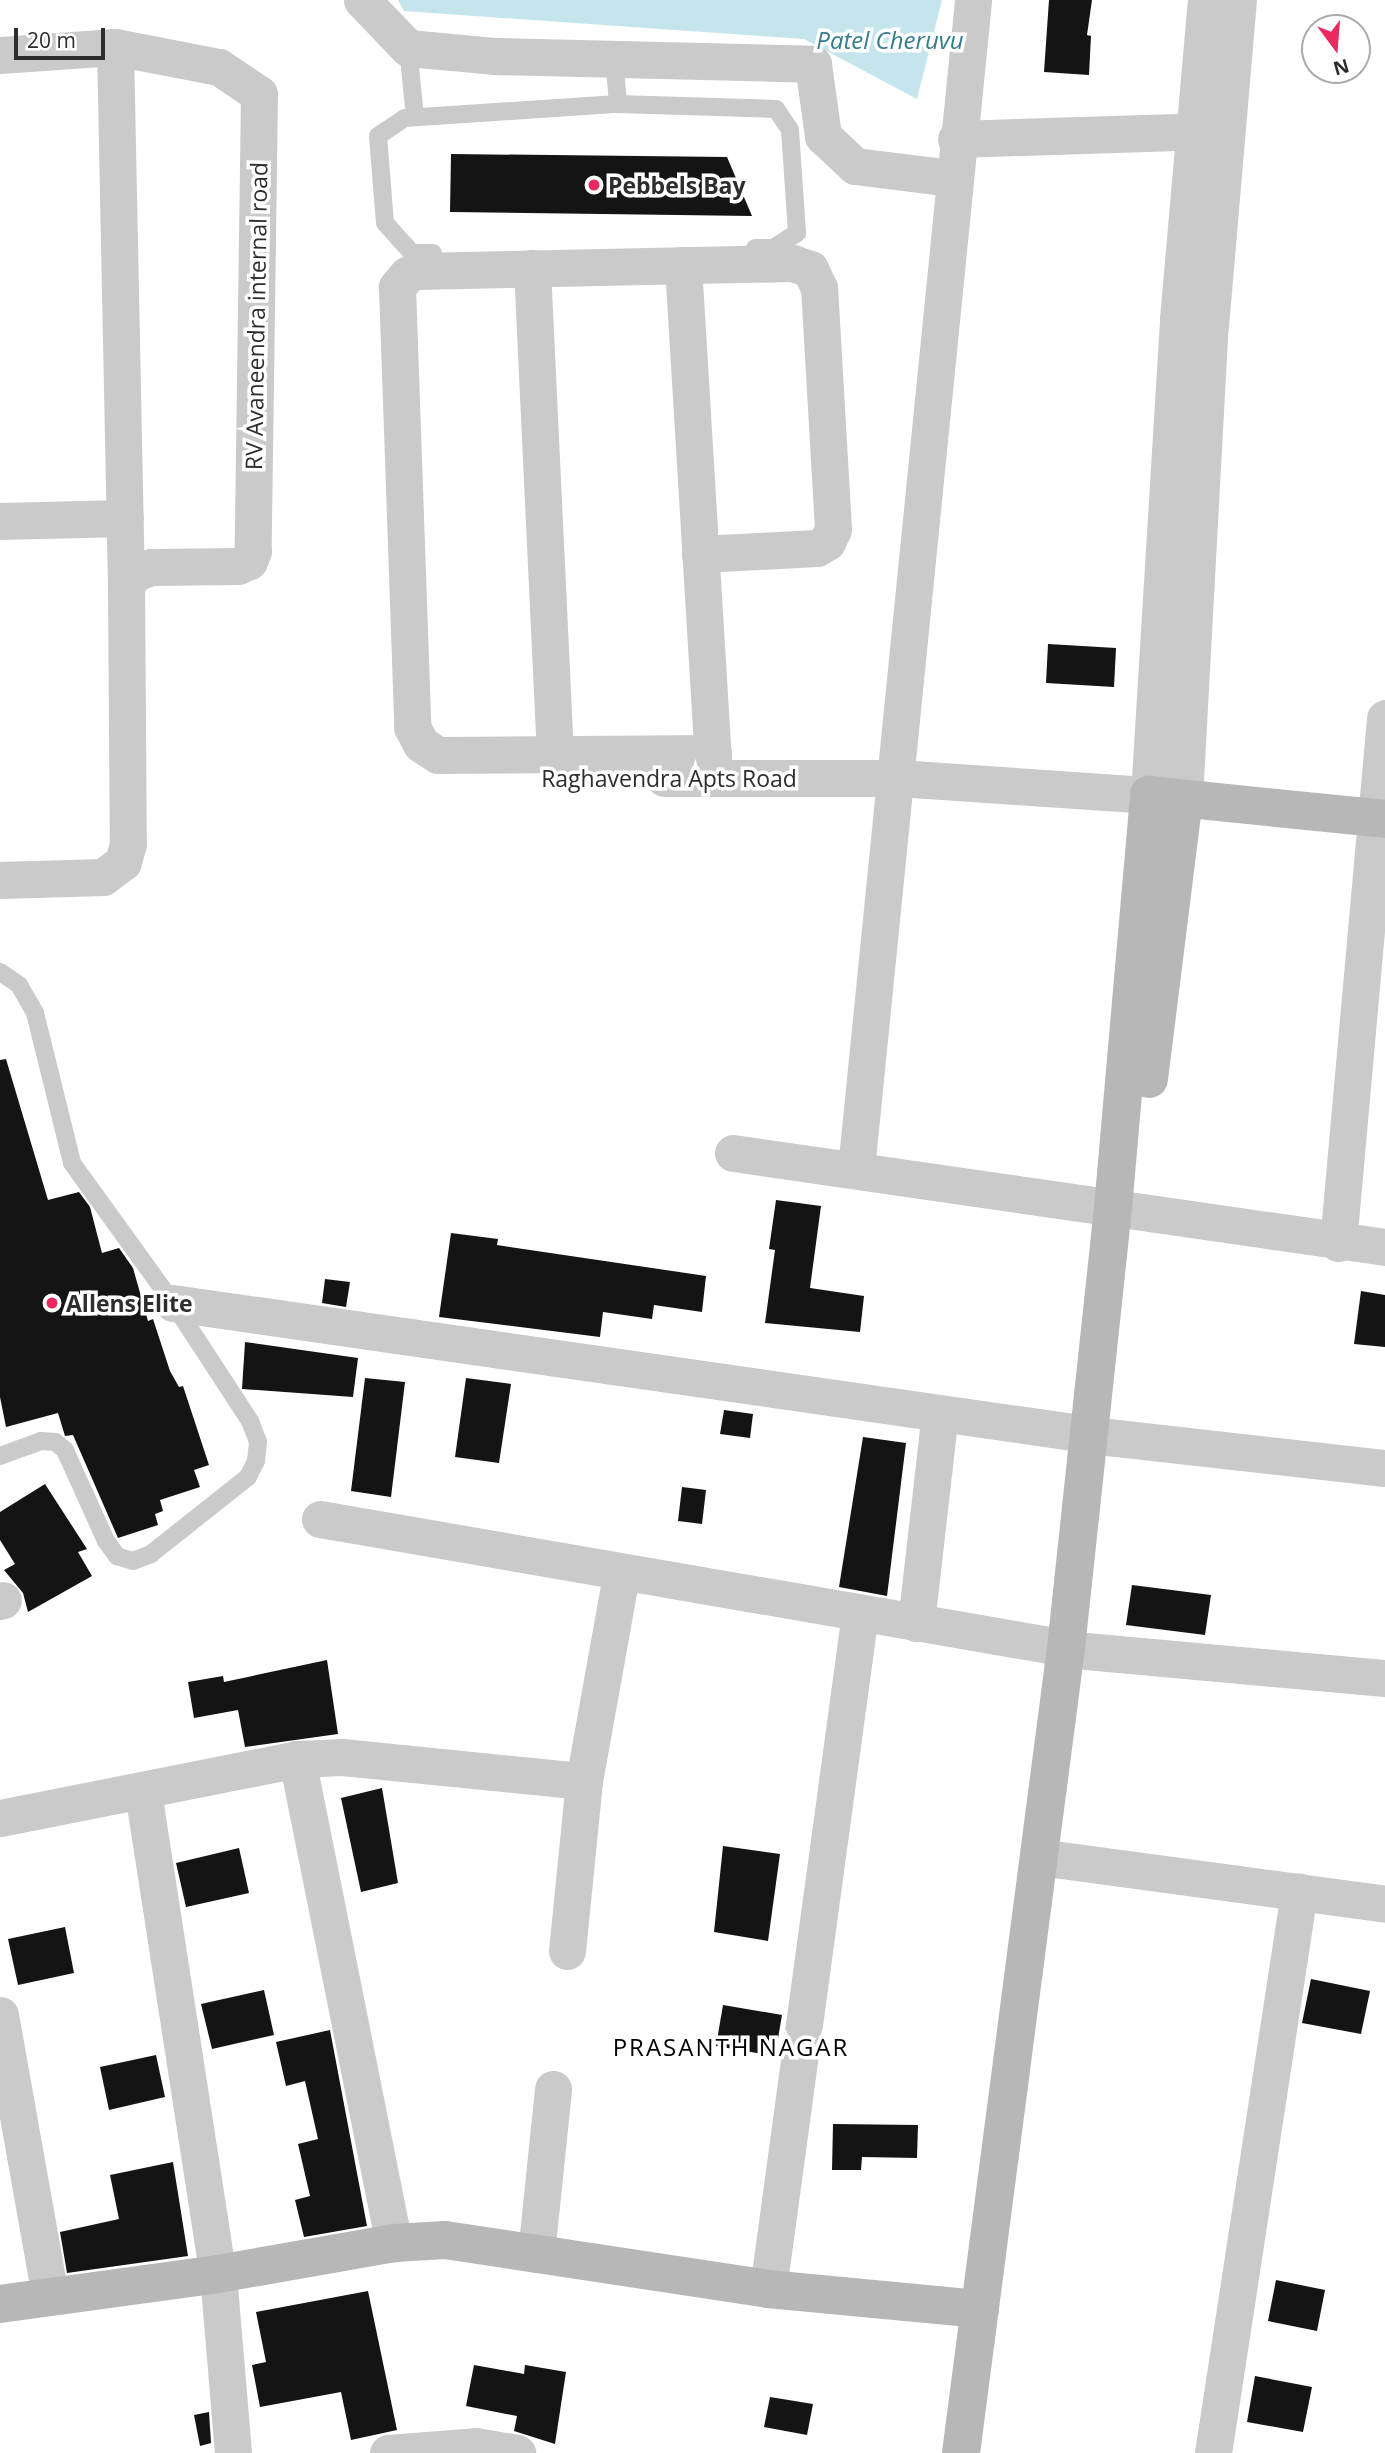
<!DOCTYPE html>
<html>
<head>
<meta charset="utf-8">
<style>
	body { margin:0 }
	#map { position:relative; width:1385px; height:2453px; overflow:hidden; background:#fff; font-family:"Open Sans",sans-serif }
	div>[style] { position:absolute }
	.water>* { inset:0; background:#c5e5ec }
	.building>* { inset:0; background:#141414 }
	.lane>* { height:18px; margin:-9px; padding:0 9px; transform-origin:9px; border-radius:9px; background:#cacaca }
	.street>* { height:37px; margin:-18.5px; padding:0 18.5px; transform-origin:18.5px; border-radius:18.5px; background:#cacaca }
	.secondary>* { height:38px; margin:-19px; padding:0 19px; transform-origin:19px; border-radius:19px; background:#b7b7b7 }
	.dots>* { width:19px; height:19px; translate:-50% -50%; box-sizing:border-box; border:4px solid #fff; border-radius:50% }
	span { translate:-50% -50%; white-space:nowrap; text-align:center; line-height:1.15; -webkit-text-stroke:7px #fff; paint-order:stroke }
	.poi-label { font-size:23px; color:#2d2d2d; font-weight:700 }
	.left { translate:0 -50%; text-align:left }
	.street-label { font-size:23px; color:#2d2d2d }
	.water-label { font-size:24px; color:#377c8b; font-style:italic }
	.neighbourhood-label { font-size:24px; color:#000; letter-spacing:2px }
	.north { position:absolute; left:1301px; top:14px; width:70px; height:70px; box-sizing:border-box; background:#fff; border:2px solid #ababab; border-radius:50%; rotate:164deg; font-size:19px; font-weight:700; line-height:28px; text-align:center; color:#2d2d2d }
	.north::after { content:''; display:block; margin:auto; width:24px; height:32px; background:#ea2960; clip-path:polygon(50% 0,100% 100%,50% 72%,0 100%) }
	.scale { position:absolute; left:14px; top:28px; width:91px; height:32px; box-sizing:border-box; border:4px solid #2d2d2d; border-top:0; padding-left:9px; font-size:21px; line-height:24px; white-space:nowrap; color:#2d2d2d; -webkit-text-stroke:5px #fff; paint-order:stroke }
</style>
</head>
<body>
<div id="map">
	<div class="water">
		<div style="clip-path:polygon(398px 0,942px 0,917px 99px,804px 39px,404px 11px)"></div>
	</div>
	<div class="building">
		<div style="clip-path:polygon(1049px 0,1092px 0,1087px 35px,1091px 36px,1089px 75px,1044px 72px)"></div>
		<div style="clip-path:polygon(451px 154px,727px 157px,752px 216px,450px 212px)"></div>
		<div style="clip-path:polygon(1048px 644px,1116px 648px,1114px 687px,1046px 683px)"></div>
		<div style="clip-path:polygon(6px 1059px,48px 1200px,79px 1192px,90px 1207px,102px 1253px,119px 1248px,133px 1268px,148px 1321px,153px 1319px,170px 1371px,179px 1387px,183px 1386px,209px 1465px,194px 1470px,200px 1487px,160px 1500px,163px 1511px,155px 1514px,158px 1525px,118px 1538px,73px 1435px,65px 1436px,58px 1413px,6px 1427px,0 1397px,0 1060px)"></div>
		<div style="clip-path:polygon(776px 1200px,821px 1206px,810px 1288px,864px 1296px,860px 1332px,765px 1323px,775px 1250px,769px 1249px)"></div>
		<div style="clip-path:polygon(451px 1233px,498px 1239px,497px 1245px,706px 1276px,702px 1312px,654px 1305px,652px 1319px,603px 1312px,600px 1337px,439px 1317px)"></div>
		<div style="clip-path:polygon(325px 1279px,350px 1282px,346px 1307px,322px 1303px)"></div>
		<div style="clip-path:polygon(1361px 1291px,1385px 1295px,1385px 1347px,1354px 1344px)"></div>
		<div style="clip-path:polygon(245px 1342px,358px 1358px,353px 1397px,242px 1389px)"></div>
		<div style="clip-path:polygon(365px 1378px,405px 1382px,391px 1497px,351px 1491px)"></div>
		<div style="clip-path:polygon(466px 1378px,511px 1384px,499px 1463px,455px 1457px)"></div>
		<div style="clip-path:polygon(724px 1410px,753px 1414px,750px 1438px,720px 1434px)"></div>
		<div style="clip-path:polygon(863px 1437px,906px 1443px,887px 1596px,839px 1587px)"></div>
		<div style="clip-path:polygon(45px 1484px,87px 1549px,78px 1552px,92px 1576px,28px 1612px,23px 1593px,4px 1570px,15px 1564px,0 1540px,0 1512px)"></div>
		<div style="clip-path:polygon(682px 1487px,706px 1490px,702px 1524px,678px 1521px)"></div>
		<div style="clip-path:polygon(1132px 1585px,1211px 1595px,1205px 1635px,1126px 1625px)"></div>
		<div style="clip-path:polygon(327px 1660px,338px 1734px,245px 1747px,238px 1710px,194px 1718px,188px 1682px,223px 1676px,224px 1682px)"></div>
		<div style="clip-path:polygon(382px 1788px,398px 1883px,361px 1892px,341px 1798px)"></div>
		<div style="clip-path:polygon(723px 1846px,780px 1854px,768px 1941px,714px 1932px)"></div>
		<div style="clip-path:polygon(239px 1848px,249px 1893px,186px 1907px,176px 1863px)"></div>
		<div style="clip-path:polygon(65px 1927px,74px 1973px,18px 1985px,8px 1939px)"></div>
		<div style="clip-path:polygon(1311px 1979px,1370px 1991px,1361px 2034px,1302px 2023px)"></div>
		<div style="clip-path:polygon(264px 1990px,274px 2035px,212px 2049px,201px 2004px)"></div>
		<div style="clip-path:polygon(723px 2005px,782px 2015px,775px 2056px,716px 2046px)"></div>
		<div style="clip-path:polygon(330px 2030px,367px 2226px,304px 2237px,295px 2200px,310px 2196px,298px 2144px,318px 2139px,305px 2081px,286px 2086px,276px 2042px)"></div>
		<div style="clip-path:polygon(156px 2055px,165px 2097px,109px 2110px,100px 2067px)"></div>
		<div style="clip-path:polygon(833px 2124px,918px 2125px,917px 2158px,862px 2157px,861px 2170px,832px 2170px)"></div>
		<div style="clip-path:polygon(173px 2162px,188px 2256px,67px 2273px,60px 2232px,119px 2219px,110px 2175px)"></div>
		<div style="clip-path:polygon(1276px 2280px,1325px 2290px,1317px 2331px,1268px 2321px)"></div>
		<div style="clip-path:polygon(368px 2291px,397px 2430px,351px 2440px,341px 2392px,260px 2407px,252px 2365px,266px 2362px,256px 2312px)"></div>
		<div style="clip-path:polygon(474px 2365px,524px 2374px,525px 2365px,566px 2372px,555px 2444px,514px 2431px,517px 2416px,466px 2406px)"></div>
		<div style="clip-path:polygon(1255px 2376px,1312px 2387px,1303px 2432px,1247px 2422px)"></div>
		<div style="clip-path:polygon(770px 2397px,813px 2404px,807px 2435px,764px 2427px)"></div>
		<div style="clip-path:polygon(209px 2412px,211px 2443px,200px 2446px,194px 2415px)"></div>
	</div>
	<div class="lane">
		<div style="left:408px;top:48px;width:69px;rotate:84.2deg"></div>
		<div style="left:614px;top:57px;width:47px;rotate:85.1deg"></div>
		<div style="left:618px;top:104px;width:158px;rotate:1.8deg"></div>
		<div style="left:776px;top:109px;width:25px;rotate:56deg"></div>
		<div style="left:790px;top:130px;width:103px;rotate:86.1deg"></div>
		<div style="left:797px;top:233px;width:28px;rotate:148deg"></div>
		<div style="left:773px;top:248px;width:18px;rotate:180deg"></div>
		<div style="left:433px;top:253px;width:21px;rotate:180deg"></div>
		<div style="left:412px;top:253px;width:40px;rotate:-132deg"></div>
		<div style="left:385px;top:223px;width:87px;rotate:-94.6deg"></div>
		<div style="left:378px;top:136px;width:32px;rotate:-34deg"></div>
		<div style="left:405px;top:118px;width:213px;rotate:-3.8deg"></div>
		<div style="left:0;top:972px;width:23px;rotate:34deg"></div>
		<div style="left:19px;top:985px;width:32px;rotate:60deg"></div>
		<div style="left:35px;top:1013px;width:154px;rotate:76.1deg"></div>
		<div style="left:72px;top:1163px;width:173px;rotate:54.2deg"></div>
		<div style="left:173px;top:1303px;width:141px;rotate:56.9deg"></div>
		<div style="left:250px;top:1421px;width:22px;rotate:69deg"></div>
		<div style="left:258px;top:1442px;width:19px;rotate:96deg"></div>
		<div style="left:256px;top:1461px;width:18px;rotate:117deg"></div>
		<div style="left:248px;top:1477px;width:124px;rotate:141.6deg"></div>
		<div style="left:151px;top:1554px;width:19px;rotate:159deg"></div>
		<div style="left:133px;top:1561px;width:17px;rotate:-163deg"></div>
		<div style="left:117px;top:1556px;width:19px;rotate:-126deg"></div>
		<div style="left:106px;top:1541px;width:100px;rotate:-114.3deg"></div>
		<div style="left:65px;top:1450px;width:13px;rotate:-141deg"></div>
		<div style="left:55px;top:1442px;width:14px;rotate:-176deg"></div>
		<div style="left:41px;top:1441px;width:44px;rotate:159.9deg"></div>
	</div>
	<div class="street">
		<div style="left:362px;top:0;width:66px;rotate:46.2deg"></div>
		<div style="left:408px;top:48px;width:86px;rotate:5.3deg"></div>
		<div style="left:494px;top:56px;width:319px;rotate:1.4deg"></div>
		<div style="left:813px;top:64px;width:73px;rotate:82.1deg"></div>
		<div style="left:823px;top:136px;width:44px;rotate:43.2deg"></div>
		<div style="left:855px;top:166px;width:98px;rotate:7.1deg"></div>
		<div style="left:115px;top:47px;width:538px;rotate:88.83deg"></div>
		<div style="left:0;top:55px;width:115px;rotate:-4deg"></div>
		<div style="left:115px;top:47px;width:106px;rotate:10.9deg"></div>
		<div style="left:219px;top:67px;width:48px;rotate:34deg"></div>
		<div style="left:259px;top:94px;width:457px;rotate:90.8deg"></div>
		<div style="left:253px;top:551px;width:11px;rotate:112deg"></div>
		<div style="left:249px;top:561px;width:12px;rotate:156deg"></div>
		<div style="left:238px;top:566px;width:87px;rotate:179.3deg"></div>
		<div style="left:151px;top:567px;width:17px;rotate:159deg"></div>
		<div style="left:135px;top:573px;width:15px;rotate:127deg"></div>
		<div style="left:126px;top:585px;width:259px;rotate:89.6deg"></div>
		<div style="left:128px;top:844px;width:19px;rotate:106deg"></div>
		<div style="left:123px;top:862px;width:25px;rotate:143deg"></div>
		<div style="left:103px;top:877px;width:103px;rotate:178.3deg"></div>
		<div style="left:956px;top:139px;width:261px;rotate:-1.8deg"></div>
		<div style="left:683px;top:265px;width:513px;rotate:86.54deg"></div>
		<div style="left:532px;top:268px;width:487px;rotate:87.3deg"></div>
		<div style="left:0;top:521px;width:125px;rotate:-1.4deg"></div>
		<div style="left:700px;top:554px;width:117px;rotate:-2.9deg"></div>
		<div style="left:817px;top:548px;width:12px;rotate:-31deg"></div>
		<div style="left:827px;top:542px;width:14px;rotate:-65deg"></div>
		<div style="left:833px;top:529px;width:241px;rotate:-93.3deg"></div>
		<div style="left:819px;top:288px;width:21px;rotate:-115deg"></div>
		<div style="left:810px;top:269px;width:18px;rotate:-161deg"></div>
		<div style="left:793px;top:263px;width:378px;rotate:178.8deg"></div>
		<div style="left:415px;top:271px;width:9px;rotate:153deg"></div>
		<div style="left:407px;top:275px;width:16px;rotate:130deg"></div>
		<div style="left:397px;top:287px;width:440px;rotate:88deg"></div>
		<div style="left:412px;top:727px;width:19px;rotate:62deg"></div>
		<div style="left:421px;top:744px;width:20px;rotate:33deg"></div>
		<div style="left:438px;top:755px;width:275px;rotate:-0.4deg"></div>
		<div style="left:664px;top:778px;width:234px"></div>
		<div style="left:898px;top:778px;width:252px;rotate:3.9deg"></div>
		<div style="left:1149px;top:795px;width:477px;rotate:-86.5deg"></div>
		<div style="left:1178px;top:319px;width:320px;rotate:-85deg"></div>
		<div style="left:1184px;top:799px;width:474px;rotate:-86.9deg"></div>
		<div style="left:1210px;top:326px;width:327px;rotate:-85.1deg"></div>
		<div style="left:733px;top:1153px;width:659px;rotate:8.2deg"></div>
		<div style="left:856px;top:1169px;width:1175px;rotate:-84.28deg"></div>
		<div style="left:1338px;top:1243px;width:527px;rotate:-84.88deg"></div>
		<div style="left:173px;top:1303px;width:945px;rotate:8.16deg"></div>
		<div style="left:1108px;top:1437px;width:279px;rotate:6.4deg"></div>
		<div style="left:320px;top:1519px;width:757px;rotate:9.81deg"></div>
		<div style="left:0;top:1601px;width:3px;rotate:-18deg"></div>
		<div style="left:916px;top:1623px;width:211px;rotate:-83.5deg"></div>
		<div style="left:1086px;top:1651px;width:300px;rotate:5.2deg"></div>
		<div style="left:297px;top:1759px;width:494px;rotate:78.7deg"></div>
		<div style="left:143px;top:1792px;width:488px;rotate:81.2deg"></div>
		<div style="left:218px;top:2274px;width:180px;rotate:85.2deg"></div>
		<div style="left:0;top:1818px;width:303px;rotate:-11.2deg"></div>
		<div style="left:297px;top:1759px;width:45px;rotate:-2.5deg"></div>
		<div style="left:342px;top:1757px;width:243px;rotate:5.7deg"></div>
		<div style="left:1039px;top:1857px;width:349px;rotate:7.7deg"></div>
		<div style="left:567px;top:1951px;width:171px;rotate:-84.3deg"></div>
		<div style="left:584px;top:1781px;width:209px;rotate:-79.8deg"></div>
		<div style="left:0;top:2015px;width:286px;rotate:79.9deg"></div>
		<div style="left:536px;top:2254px;width:166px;rotate:-84.1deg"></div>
		<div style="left:768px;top:2289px;width:682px;rotate:-82.25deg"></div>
		<div style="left:388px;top:2453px;width:88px;rotate:-4.5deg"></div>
		<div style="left:476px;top:2446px;width:42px;rotate:9.7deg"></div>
		<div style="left:1213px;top:2453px;width:568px;rotate:-81.28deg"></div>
	</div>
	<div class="secondary">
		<div style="left:1149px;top:1079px;width:282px;rotate:-82.9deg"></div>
		<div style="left:0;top:2304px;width:220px;rotate:-7.8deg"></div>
		<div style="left:218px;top:2274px;width:179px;rotate:-10deg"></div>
		<div style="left:394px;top:2243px;width:51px;rotate:-3.4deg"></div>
		<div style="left:445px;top:2240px;width:327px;rotate:8.6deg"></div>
		<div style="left:768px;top:2289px;width:213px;rotate:5.4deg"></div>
		<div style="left:961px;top:2453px;width:812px;rotate:-82.57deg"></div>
		<div style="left:1066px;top:1648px;width:443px;rotate:-83.9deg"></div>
		<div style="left:1113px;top:1208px;width:415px;rotate:-85deg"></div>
		<div style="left:1149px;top:795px;width:237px;rotate:5.8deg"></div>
	</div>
	<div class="dots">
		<div style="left:594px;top:185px;background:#ea2960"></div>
		<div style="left:52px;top:1303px;background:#ea2960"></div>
	</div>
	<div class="poi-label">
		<span class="left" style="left:608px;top:185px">Pebbels Bay</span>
		<span class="left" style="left:66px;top:1303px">Allens Elite</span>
	</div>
	<div class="street-label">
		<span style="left:256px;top:316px;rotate:-89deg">RV Avaneendra internal road</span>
		<span style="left:669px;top:778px">Raghavendra Apts Road</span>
	</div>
	<div class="water-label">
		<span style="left:890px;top:40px">Patel Cheruvu</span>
	</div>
	<div class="neighbourhood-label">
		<span style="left:731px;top:2047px">PRASANTH NAGAR</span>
	</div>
	<div class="north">N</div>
	<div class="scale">20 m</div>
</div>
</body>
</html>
